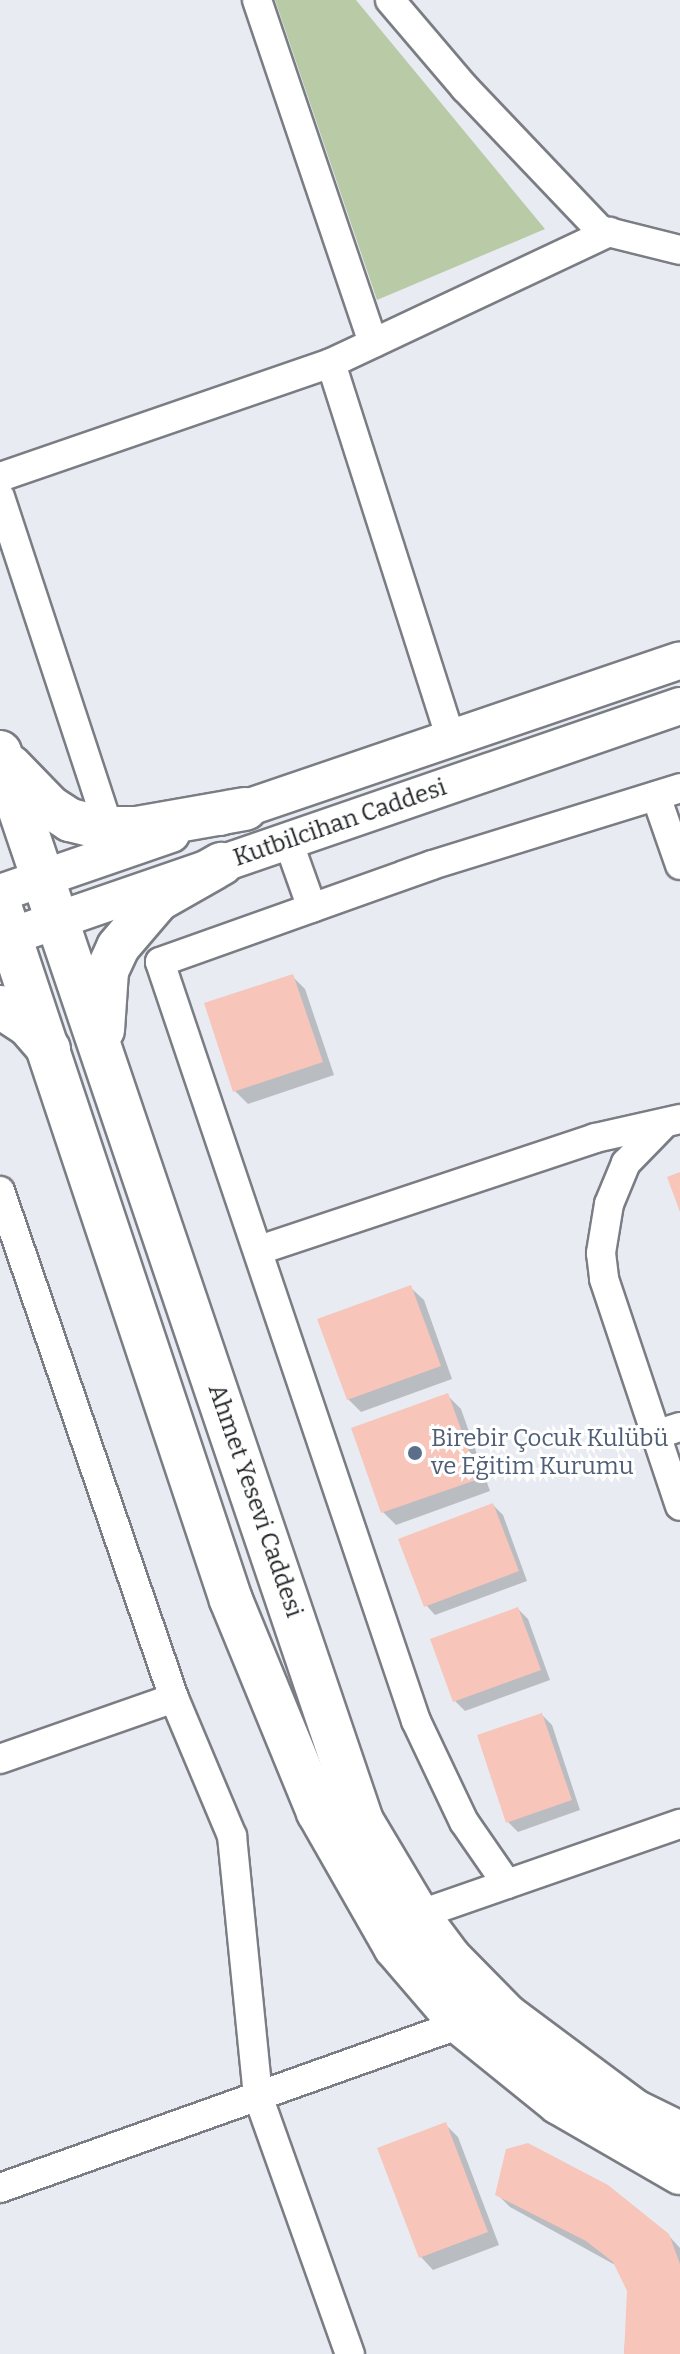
<!DOCTYPE html>
<html>
<head>
<meta charset="utf-8">
<style>
	body { margin:0 }
	#map { position:relative; width:680px; height:2354px; overflow:hidden; background:#e8ecf2; font-family:Bitter,serif }
	div>[style] { position:absolute }
	.green>* { inset:0; background:#b9caa7 }
	.shadow>* { inset:0; background:#0003 }
	.building>* { inset:0; background:#f7c5ba }
	.roads { filter:drop-shadow(2px 0 #7a7d83) drop-shadow(-2px 0 #7a7d83) drop-shadow(0 2px #7a7d83) drop-shadow(0 -2px #7a7d83) }
	.minor>* { height:28px; margin:-14px; padding:0 14px; transform-origin:14px; border-radius:14px; background:#fff }
	.tertiary>* { height:36px; margin:-18px; padding:0 18px; transform-origin:18px; border-radius:18px; background:#fff }
	.secondary>* { height:42px; margin:-21px; padding:0 21px; transform-origin:21px; border-radius:21px; background:#fff }
	.dots>* { width:22px; height:22px; translate:-50% -50%; box-sizing:border-box; border:4px solid #fff; border-radius:50% }
	span { translate:-50% -50%; white-space:nowrap; text-align:center; line-height:1.15; -webkit-text-stroke:6px #fff; paint-order:stroke }
	.street-label { font-size:24px; color:#1f2123 }
	.service-label { font-size:24px; color:#4e5e75 }
	.left { translate:0 -50%; text-align:left }
</style>
</head>
<body>
<div id="map">
	<div class="green">
		<div style="clip-path:polygon(275px 0,356px 0,545px 229px,377px 300px)"></div>
	</div>
	<div class="shadow">
		<div style="clip-path:polygon(292px 976px,305px 989px,334px 1075px,248px 1104px,235px 1091px)"></div>
		<div style="clip-path:polygon(411px 1288px,424px 1300px,452px 1379px,361px 1412px,348px 1399px)"></div>
		<div style="clip-path:polygon(448px 1396px,461px 1409px,490px 1491px,396px 1525px,383px 1512px)"></div>
		<div style="clip-path:polygon(493px 1505px,503px 1515px,527px 1581px,435px 1615px,426px 1605px)"></div>
		<div style="clip-path:polygon(518px 1609px,528px 1619px,550px 1680px,465px 1711px,455px 1701px)"></div>
		<div style="clip-path:polygon(542px 1715px,552px 1725px,580px 1810px,518px 1832px,508px 1822px)"></div>
		<div style="clip-path:polygon(445px 2124px,458px 2137px,499px 2245px,433px 2270px,421px 2257px)"></div>
		<div style="clip-path:polygon(497px 2194px,668px 2235px,680px 2248px,680px 2354px,624px 2354px,629px 2290px,617px 2266px,510px 2207px)"></div>
	</div>
	<div class="building">
		<div style="clip-path:polygon(293px 974px,323px 1062px,233px 1092px,204px 1003px)"></div>
		<div style="clip-path:polygon(680px 1172px,680px 1212px,667px 1177px)"></div>
		<div style="clip-path:polygon(411px 1285px,441px 1366px,347px 1400px,317px 1319px)"></div>
		<div style="clip-path:polygon(448px 1393px,479px 1479px,381px 1513px,351px 1428px)"></div>
		<div style="clip-path:polygon(493px 1503px,519px 1571px,424px 1607px,398px 1539px)"></div>
		<div style="clip-path:polygon(518px 1607px,541px 1670px,453px 1702px,430px 1639px)"></div>
		<div style="clip-path:polygon(542px 1713px,572px 1800px,506px 1823px,477px 1735px)"></div>
		<div style="clip-path:polygon(446px 2122px,488px 2232px,419px 2258px,377px 2148px)"></div>
		<div style="clip-path:polygon(528px 2143px,608px 2185px,669px 2234px,680px 2264px,680px 2354px,624px 2354px,627px 2291px,613px 2262px,586px 2241px,495px 2195px,506px 2149px)"></div>
	</div>
	<div class="roads">
		<div class="minor">
			<div style="left:257px;top:0;width:362px;rotate:71.3deg"></div>
			<div style="left:390px;top:0;width:116px;rotate:49.6deg"></div>
			<div style="left:465px;top:88px;width:196px;rotate:46.4deg"></div>
			<div style="left:600px;top:230px;width:82px;rotate:14deg"></div>
			<div style="left:331px;top:363px;width:394px;rotate:72.3deg"></div>
			<div style="left:0;top:477px;width:350px;rotate:-19deg"></div>
			<div style="left:331px;top:363px;width:308px;rotate:-25.2deg"></div>
			<div style="left:0;top:497px;width:348px;rotate:71.8deg"></div>
			<div style="left:656px;top:796px;width:73px;rotate:70.8deg"></div>
			<div style="left:288px;top:841px;width:71px;rotate:70.3deg"></div>
			<div style="left:662px;top:1126px;width:52px;rotate:134.2deg"></div>
			<div style="left:626px;top:1163px;width:44px;rotate:112.5deg"></div>
			<div style="left:609px;top:1204px;width:50px;rotate:99.3deg"></div>
			<div style="left:601px;top:1253px;width:26px;rotate:83deg"></div>
			<div style="left:604px;top:1279px;width:239px;rotate:71.5deg"></div>
			<div style="left:0;top:1191px;width:536px;rotate:71.06deg"></div>
			<div style="left:174px;top:1698px;width:150px;rotate:67.2deg"></div>
			<div style="left:232px;top:1836px;width:261px;rotate:84.3deg"></div>
			<div style="left:258px;top:2096px;width:274px;rotate:70.4deg"></div>
			<div style="left:259px;top:1250px;width:354px;rotate:-18.4deg"></div>
			<div style="left:595px;top:1138px;width:87px;rotate:-12.6deg"></div>
			<div style="left:655px;top:1435px;width:26px;rotate:-18deg"></div>
			<div style="left:0;top:1759px;width:184px;rotate:-19.3deg"></div>
			<div style="left:507px;top:1884px;width:75px;rotate:-124.7deg"></div>
			<div style="left:464px;top:1822px;width:112px;rotate:-115.4deg"></div>
			<div style="left:416px;top:1721px;width:801px;rotate:-108.64deg"></div>
			<div style="left:160px;top:962px;width:289px;rotate:-19.6deg"></div>
			<div style="left:432px;top:865px;width:260px;rotate:-17.2deg"></div>
			<div style="left:418px;top:1915px;width:277px;rotate:-19.2deg"></div>
			<div style="left:0;top:2188px;width:489px;rotate:-19.6deg"></div>
		</div>
		<div class="tertiary">
			<div style="left:220px;top:817px;width:486px;rotate:-18.8deg"></div>
			<div style="left:0;top:893px;width:181px;rotate:-19deg"></div>
			<div style="left:0;top:940px;width:719px;rotate:-18.99deg"></div>
		</div>
		<div class="secondary">
			<div style="left:0;top:752px;width:1129px;rotate:71.29deg"></div>
			<div style="left:362px;top:1821px;width:109px;rotate:59.2deg"></div>
			<div style="left:418px;top:1915px;width:54px;rotate:53.3deg"></div>
			<div style="left:450px;top:1958px;width:80px;rotate:45.5deg"></div>
			<div style="left:506px;top:2015px;width:161px;rotate:36.7deg"></div>
			<div style="left:635px;top:2111px;width:50px;rotate:26.1deg"></div>
			<div style="left:10px;top:766px;width:57px;rotate:45.7deg"></div>
			<div style="left:50px;top:807px;width:24px;rotate:33deg"></div>
			<div style="left:70px;top:820px;width:32px;rotate:14deg"></div>
			<div style="left:101px;top:828px;width:36px"></div>
			<div style="left:137px;top:828px;width:110px;rotate:-10deg"></div>
			<div style="left:0;top:906px;width:731px;rotate:71.59deg"></div>
			<div style="left:231px;top:1600px;width:229px;rotate:67.7deg"></div>
			<div style="left:318px;top:1812px;width:155px;rotate:60.3deg"></div>
			<div style="left:395px;top:1947px;width:101px;rotate:49.4deg"></div>
			<div style="left:461px;top:2024px;width:126px;rotate:38.9deg"></div>
			<div style="left:559px;top:2103px;width:140px;rotate:30deg"></div>
			<div style="left:0;top:1007px;width:33px;rotate:33deg"></div>
			<div style="left:28px;top:1025px;width:32px;rotate:49deg"></div>
			<div style="left:103px;top:1030px;width:59px;rotate:-86.1deg"></div>
			<div style="left:107px;top:971px;width:26px;rotate:-65deg"></div>
			<div style="left:118px;top:947px;width:62px;rotate:-49.6deg"></div>
			<div style="left:158px;top:900px;width:73px;rotate:-29.7deg"></div>
		</div>
	</div>
	<div class="dots">
		<div style="left:415px;top:1453px;background:#5c6f8a"></div>
	</div>
	<div class="street-label">
		<span style="left:340px;top:823px;rotate:-19deg">Kutbilcihan Caddesi</span>
		<span style="left:255px;top:1501px;rotate:71deg">Ahmet Yesevi Caddesi</span>
	</div>
	<div class="service-label">
		<span class="left" style="left:431px;top:1453px">Birebir Çocuk Kulübü<br>ve Eğitim Kurumu</span>
	</div>
</div>
</body>
</html>
